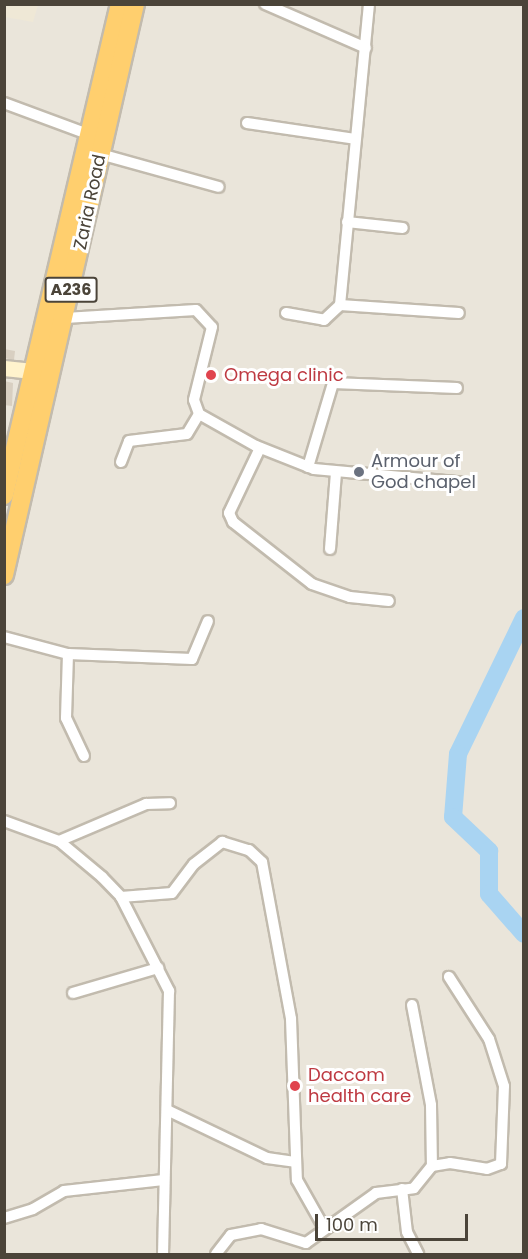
<!DOCTYPE html>
<html>
<head>
<meta charset="utf-8">
<style>
	body { margin:0 }
	#map { position:relative; width:528px; height:1259px; overflow:hidden; background:#f6f3ec; font-family:Poppins,sans-serif }
	div>[style] { position:absolute }
	.residential>* { inset:0; background:#eae5da }
	.education>* { inset:0; background:#efe8d6 }
	.river>* { height:18px; margin:-9px; padding:0 9px; transform-origin:9px; border-radius:9px; background:#a9d4f2 }
	.building>* { inset:0; background:#d8cfc1 }
	.roads { filter:drop-shadow(2px 0 #c2bbae) drop-shadow(-2px 0 #c2bbae) drop-shadow(0 2px #c2bbae) drop-shadow(0 -2px #c2bbae) }
	.street>* { height:10px; margin:-5px; padding:0 5px; transform-origin:5px; border-radius:5px; background:#fff }
	.secondary>* { height:15px; margin:-7.5px; padding:0 7.5px; transform-origin:7.5px; border-radius:7.5px; background:#fff3cd }
	.highway>* { height:18px; margin:-9px; padding:0 9px; transform-origin:9px; border-radius:9px; background:#ffcf6e }
	.dots>* { width:16px; height:16px; translate:-50% -50%; box-sizing:border-box; border:3px solid #fff; border-radius:50% }
	span { translate:-50% -50%; white-space:nowrap; text-align:center; line-height:1.15; -webkit-text-stroke:6px #fff; paint-order:stroke }
	.shield-label span { padding:2px 4px; background:#fff; border:2px solid; border-radius:4px; -webkit-text-stroke-width:0 }
	.shield-label { font-size:16px; color:#4b4439; font-weight:700 }
	.street-label { font-size:18px; color:#4b4439 }
	.health-label { font-size:18px; color:#be3a42 }
	.left { translate:0 -50%; text-align:left }
	.worship-label { font-size:18px; color:#5b616d }
	.frame { position:absolute; inset:0; border:6px solid #4b4439; pointer-events:none }
	.scale { position:absolute; left:315px; top:1214px; width:153px; height:27px; box-sizing:border-box; border:3px solid #4b4439; border-top:0; padding-left:8px; font-size:18px; line-height:21px; white-space:nowrap; color:#4b4439; -webkit-text-stroke:4px #fff; paint-order:stroke }
</style>
</head>
<body>
<div id="map">
	<div class="residential">
		<div style="clip-path:polygon(5px 5px,523px 5px,523px 1254px,5px 1254px)"></div>
	</div>
	<div class="education">
		<div style="clip-path:polygon(4px 5px,5px 4px,38px 5px,33px 22px,5px 17px)"></div>
	</div>
	<div class="river">
		<div style="left:524px;top:618px;width:151px;rotate:115.9deg"></div>
		<div style="left:458px;top:754px;width:63px;rotate:94.5deg"></div>
		<div style="left:453px;top:817px;width:50px;rotate:43.4deg"></div>
		<div style="left:489px;top:851px;width:43px;rotate:90deg"></div>
		<div style="left:489px;top:894px;width:53px;rotate:48.8deg"></div>
	</div>
	<div class="building">
		<div style="clip-path:polygon(4px 349px,15px 351px,14px 360px,4px 358px)"></div>
		<div style="clip-path:polygon(4px 381px,13px 383px,12px 406px,4px 405px)"></div>
	</div>
	<div class="roads">
		<div class="street">
			<div style="left:265px;top:4px;width:110px;rotate:23.5deg"></div>
			<div style="left:369px;top:4px;width:302px;rotate:95.5deg"></div>
			<div style="left:340px;top:305px;width:119px;rotate:3.8deg"></div>
			<div style="left:4px;top:103px;width:90px;rotate:20.3deg"></div>
			<div style="left:247px;top:123px;width:109px;rotate:8.4deg"></div>
			<div style="left:100px;top:154px;width:123px;rotate:15.5deg"></div>
			<div style="left:347px;top:222px;width:56px;rotate:6.1deg"></div>
			<div style="left:286px;top:313px;width:39px;rotate:10deg"></div>
			<div style="left:324px;top:320px;width:22px;rotate:-43deg"></div>
			<div style="left:65px;top:318px;width:131px;rotate:-3.5deg"></div>
			<div style="left:196px;top:310px;width:23px;rotate:47deg"></div>
			<div style="left:212px;top:327px;width:75px;rotate:103.9deg"></div>
			<div style="left:194px;top:400px;width:15px;rotate:70deg"></div>
			<div style="left:199px;top:414px;width:65px;rotate:29.3deg"></div>
			<div style="left:256px;top:446px;width:62px;rotate:21.6deg"></div>
			<div style="left:314px;top:469px;width:154px;rotate:5.2deg"></div>
			<div style="left:260px;top:448px;width:72px;rotate:115.5deg"></div>
			<div style="left:229px;top:513px;width:10px;rotate:66deg"></div>
			<div style="left:233px;top:522px;width:100px;rotate:38.1deg"></div>
			<div style="left:312px;top:584px;width:40px;rotate:18.9deg"></div>
			<div style="left:350px;top:597px;width:39px;rotate:6deg"></div>
			<div style="left:121px;top:462px;width:22px;rotate:-69deg"></div>
			<div style="left:129px;top:441px;width:58px;rotate:-6.9deg"></div>
			<div style="left:187px;top:434px;width:23px;rotate:-59deg"></div>
			<div style="left:308px;top:467px;width:88px;rotate:-73.4deg"></div>
			<div style="left:333px;top:383px;width:124px;rotate:2.3deg"></div>
			<div style="left:330px;top:549px;width:76px;rotate:-85.5deg"></div>
			<div style="left:4px;top:637px;width:66px;rotate:14.9deg"></div>
			<div style="left:68px;top:654px;width:124px;rotate:2.3deg"></div>
			<div style="left:192px;top:659px;width:41px;rotate:-67.2deg"></div>
			<div style="left:68px;top:654px;width:64px;rotate:91.8deg"></div>
			<div style="left:66px;top:718px;width:42px;rotate:64.7deg"></div>
			<div style="left:4px;top:821px;width:59px;rotate:20deg"></div>
			<div style="left:59px;top:841px;width:56px;rotate:39.9deg"></div>
			<div style="left:102px;top:877px;width:28px;rotate:46deg"></div>
			<div style="left:121px;top:897px;width:106px;rotate:62.9deg"></div>
			<div style="left:169px;top:991px;width:263px;rotate:91.3deg"></div>
			<div style="left:59px;top:841px;width:95px;rotate:-23deg"></div>
			<div style="left:146px;top:804px;width:24px;rotate:-2deg"></div>
			<div style="left:121px;top:897px;width:51px;rotate:-4.5deg"></div>
			<div style="left:172px;top:893px;width:36px;rotate:-53deg"></div>
			<div style="left:194px;top:864px;width:36px;rotate:-38deg"></div>
			<div style="left:222px;top:842px;width:28px;rotate:17deg"></div>
			<div style="left:249px;top:850px;width:18px;rotate:43deg"></div>
			<div style="left:262px;top:862px;width:160px;rotate:79.5deg"></div>
			<div style="left:291px;top:1019px;width:161px;rotate:87.9deg"></div>
			<div style="left:297px;top:1180px;width:53px;rotate:60.5deg"></div>
			<div style="left:73px;top:993px;width:89px;rotate:-16.4deg"></div>
			<div style="left:412px;top:1005px;width:102px;rotate:79.2deg"></div>
			<div style="left:431px;top:1105px;width:61px;rotate:89.1deg"></div>
			<div style="left:167px;top:1110px;width:111px;rotate:25.6deg"></div>
			<div style="left:267px;top:1158px;width:28px;rotate:8deg"></div>
			<div style="left:402px;top:1189px;width:43px;rotate:83.4deg"></div>
			<div style="left:407px;top:1232px;width:25px;rotate:63deg"></div>
			<div style="left:4px;top:1218px;width:30px;rotate:-17deg"></div>
			<div style="left:33px;top:1209px;width:36px;rotate:-30deg"></div>
			<div style="left:64px;top:1191px;width:100px;rotate:-6.3deg"></div>
			<div style="left:216px;top:1254px;width:24px;rotate:-52deg"></div>
			<div style="left:231px;top:1235px;width:31px;rotate:-11deg"></div>
			<div style="left:261px;top:1229px;width:47px;rotate:17.3deg"></div>
			<div style="left:306px;top:1243px;width:86px;rotate:-35.5deg"></div>
			<div style="left:376px;top:1193px;width:38px;rotate:-7deg"></div>
			<div style="left:414px;top:1188px;width:28px;rotate:-51deg"></div>
			<div style="left:432px;top:1166px;width:18px;rotate:-9deg"></div>
			<div style="left:450px;top:1163px;width:37px;rotate:9deg"></div>
			<div style="left:487px;top:1169px;width:15px;rotate:-20deg"></div>
			<div style="left:501px;top:1164px;width:78px;rotate:-87.8deg"></div>
			<div style="left:504px;top:1086px;width:49px;rotate:-107.7deg"></div>
			<div style="left:489px;top:1039px;width:74px;rotate:-122.8deg"></div>
		</div>
		<div class="secondary">
			<div style="left:4px;top:368px;width:31px;rotate:6deg"></div>
		</div>
		<div class="highway">
			<div style="left:4px;top:495px;width:505px;rotate:-76.71deg"></div>
			<div style="left:4px;top:575px;width:586px;rotate:-77.08deg"></div>
		</div>
	</div>
	<div class="dots">
		<div style="left:211px;top:375px;background:#e0444e"></div>
		<div style="left:359px;top:472px;background:#6b7280"></div>
		<div style="left:295px;top:1086px;background:#e0444e"></div>
	</div>
	<div class="shield-label">
		<span style="left:71px;top:290px">A236</span>
	</div>
	<div class="street-label">
		<span style="left:90px;top:202px;rotate:-78deg">Zaria Road</span>
	</div>
	<div class="health-label">
		<span class="left" style="left:224px;top:375px">Omega clinic</span>
		<span class="left" style="left:308px;top:1086px">Daccom<br>health care</span>
	</div>
	<div class="worship-label">
		<span class="left" style="left:371px;top:472px">Armour of<br>God chapel</span>
	</div>
	<div class="frame"></div>
	<div class="scale">100 m</div>
</div>
</body>
</html>
